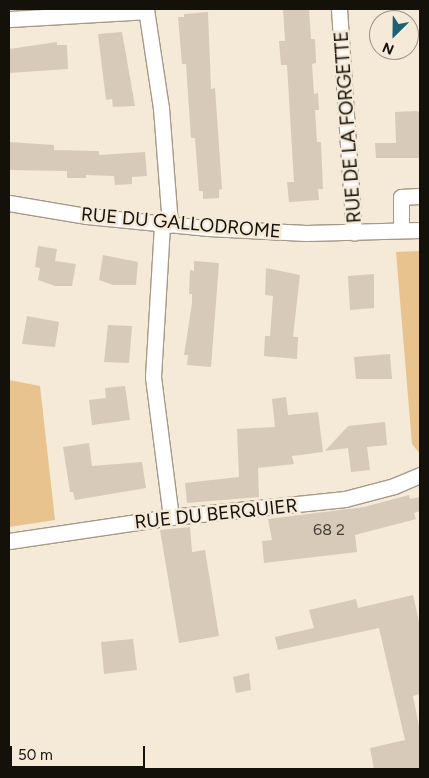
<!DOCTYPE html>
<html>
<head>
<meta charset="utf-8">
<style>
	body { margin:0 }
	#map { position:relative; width:429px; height:778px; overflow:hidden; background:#f5e9d7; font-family:Figtree,sans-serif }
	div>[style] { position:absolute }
	.green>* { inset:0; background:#e8c38e }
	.building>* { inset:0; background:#d7cab9 }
	.roads { filter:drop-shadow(1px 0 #a59989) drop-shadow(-1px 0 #a59989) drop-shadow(0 1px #a59989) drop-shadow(0 -1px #a59989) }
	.minor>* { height:15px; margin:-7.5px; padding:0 7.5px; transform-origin:7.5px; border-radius:7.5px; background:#fff }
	span { translate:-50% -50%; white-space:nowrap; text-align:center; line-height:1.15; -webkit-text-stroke:5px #f5e9d7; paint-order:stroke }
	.number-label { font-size:16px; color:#453e36 }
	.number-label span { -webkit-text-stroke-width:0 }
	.street-label { font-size:19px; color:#14100a }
	.frame { position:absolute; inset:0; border:10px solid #14100a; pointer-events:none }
	.north { position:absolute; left:369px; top:10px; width:50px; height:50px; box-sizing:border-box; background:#f5e9d7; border:1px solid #9b9285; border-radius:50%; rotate:203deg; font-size:14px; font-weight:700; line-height:20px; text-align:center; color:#14100a }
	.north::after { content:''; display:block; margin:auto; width:18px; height:22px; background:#1d6073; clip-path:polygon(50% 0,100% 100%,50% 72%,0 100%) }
	.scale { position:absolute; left:10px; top:746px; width:135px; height:22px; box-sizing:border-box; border:2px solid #14100a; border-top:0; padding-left:6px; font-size:15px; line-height:18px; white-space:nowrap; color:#14100a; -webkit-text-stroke:4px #f5e9d7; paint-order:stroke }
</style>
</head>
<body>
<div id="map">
	<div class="green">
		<div style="clip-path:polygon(420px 251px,420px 454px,412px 444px,396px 252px)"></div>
		<div style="clip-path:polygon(9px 380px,40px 386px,55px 520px,9px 527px)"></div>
	</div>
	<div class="building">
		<div style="clip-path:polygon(283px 9px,309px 9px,311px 39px,315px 39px,316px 63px,312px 64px,314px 94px,318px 93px,319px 110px,315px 110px,317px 142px,321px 142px,323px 189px,318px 189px,319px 200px,289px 202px,287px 182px,294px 182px,287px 65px,281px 65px,279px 41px,285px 41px)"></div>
		<div style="clip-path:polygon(208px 12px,211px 89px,215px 88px,222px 189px,219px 190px,219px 198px,203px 199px,203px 191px,199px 191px,195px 138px,191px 138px,186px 64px,182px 64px,178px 17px,184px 17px,184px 14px)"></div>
		<div style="clip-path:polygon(122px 32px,135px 106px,113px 107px,112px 99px,106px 100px,98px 34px)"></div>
		<div style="clip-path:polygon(57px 42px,57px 45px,67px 45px,68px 69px,9px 73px,9px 49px)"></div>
		<div style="clip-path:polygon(417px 111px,420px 113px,420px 158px,376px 158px,375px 143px,396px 143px,395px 112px)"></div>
		<div style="clip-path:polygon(9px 142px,54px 145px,54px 150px,99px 151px,99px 155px,145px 152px,147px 176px,132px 177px,132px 184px,115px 185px,114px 176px,86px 175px,86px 178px,67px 178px,67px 171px,9px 170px)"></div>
		<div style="clip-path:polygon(38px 246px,57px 249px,55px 261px,76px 264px,72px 286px,55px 286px,38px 280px,40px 268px,35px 267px)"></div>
		<div style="clip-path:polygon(103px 255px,138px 262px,136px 285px,113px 285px,99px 280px)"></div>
		<div style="clip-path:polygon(194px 261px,219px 263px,211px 367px,187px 365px,188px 355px,184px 355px,192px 303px,192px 294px,189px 294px,190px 270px,194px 271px)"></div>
		<div style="clip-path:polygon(266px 268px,300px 275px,293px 337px,298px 337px,297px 359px,264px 356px,265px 336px,270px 336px,273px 296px,265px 295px)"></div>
		<div style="clip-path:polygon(374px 274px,374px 308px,350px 310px,348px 276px)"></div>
		<div style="clip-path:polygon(27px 316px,59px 322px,55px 347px,22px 344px)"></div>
		<div style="clip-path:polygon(108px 325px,132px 326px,129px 363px,104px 362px)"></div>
		<div style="clip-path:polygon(390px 354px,392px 379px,356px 379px,354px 357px)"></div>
		<div style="clip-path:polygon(125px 386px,130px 420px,92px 425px,89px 400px,106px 398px,105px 388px)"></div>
		<div style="clip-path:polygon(286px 397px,288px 415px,318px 412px,323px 452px,292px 456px,294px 464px,258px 468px,259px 497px,187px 503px,185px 483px,239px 477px,237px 429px,275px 427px,272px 399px)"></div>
		<div style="clip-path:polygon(385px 422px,387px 445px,367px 447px,370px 470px,351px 472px,348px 448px,325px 451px,348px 426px)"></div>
		<div style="clip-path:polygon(89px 443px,92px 466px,142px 462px,146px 488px,75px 500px,73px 492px,70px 492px,63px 447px)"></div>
		<div style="clip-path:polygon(409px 495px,410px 499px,420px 497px,420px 511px,414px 513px,416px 519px,355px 535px,357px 552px,264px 563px,262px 541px,272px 540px,268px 519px,364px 507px)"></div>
		<div style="clip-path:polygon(190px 527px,192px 552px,205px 550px,219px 636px,179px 643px,160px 530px)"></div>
		<div style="clip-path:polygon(413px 595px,420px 626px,420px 694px,413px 696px,420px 731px,420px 769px,374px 769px,370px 748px,405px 740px,379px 628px,278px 650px,275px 637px,314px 628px,309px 610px,356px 599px,358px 608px)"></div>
		<div style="clip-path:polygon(133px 639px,137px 670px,104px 674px,101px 642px)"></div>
		<div style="clip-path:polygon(249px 673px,251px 690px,236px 693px,233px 677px)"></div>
	</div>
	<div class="roads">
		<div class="minor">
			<div style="left:146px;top:9px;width:100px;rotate:81.4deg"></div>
			<div style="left:161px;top:108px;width:117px;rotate:85.6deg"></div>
			<div style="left:339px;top:9px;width:224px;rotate:86.2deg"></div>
			<div style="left:9px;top:19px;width:137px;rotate:-3.3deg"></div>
			<div style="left:9px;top:203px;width:79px;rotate:9.5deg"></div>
			<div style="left:87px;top:216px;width:122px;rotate:5.7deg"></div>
			<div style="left:208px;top:228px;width:98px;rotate:2.9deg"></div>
			<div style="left:306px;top:233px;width:114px;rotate:-1.5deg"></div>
			<div style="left:162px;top:225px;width:152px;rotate:93.4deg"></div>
			<div style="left:153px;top:377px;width:141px;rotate:82.7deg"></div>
			<div style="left:401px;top:230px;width:33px;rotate:-90deg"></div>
			<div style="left:401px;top:197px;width:19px;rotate:-3deg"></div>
			<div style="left:9px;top:541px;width:164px;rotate:-8.4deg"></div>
			<div style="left:171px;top:517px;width:175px;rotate:-5.9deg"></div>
			<div style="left:345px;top:499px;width:51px;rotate:-14.9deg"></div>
			<div style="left:394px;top:486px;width:28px;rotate:-23deg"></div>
		</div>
	</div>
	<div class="number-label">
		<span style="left:329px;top:530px">68 2</span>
	</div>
	<div class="street-label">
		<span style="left:348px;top:127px;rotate:-94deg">RUE DE LA FORGETTE</span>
		<span style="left:181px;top:223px;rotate:5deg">RUE DU GALLODROME</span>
		<span style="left:216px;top:514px;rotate:-6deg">RUE DU BERQUIER</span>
	</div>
	<div class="frame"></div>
	<div class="north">N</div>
	<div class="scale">50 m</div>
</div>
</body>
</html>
